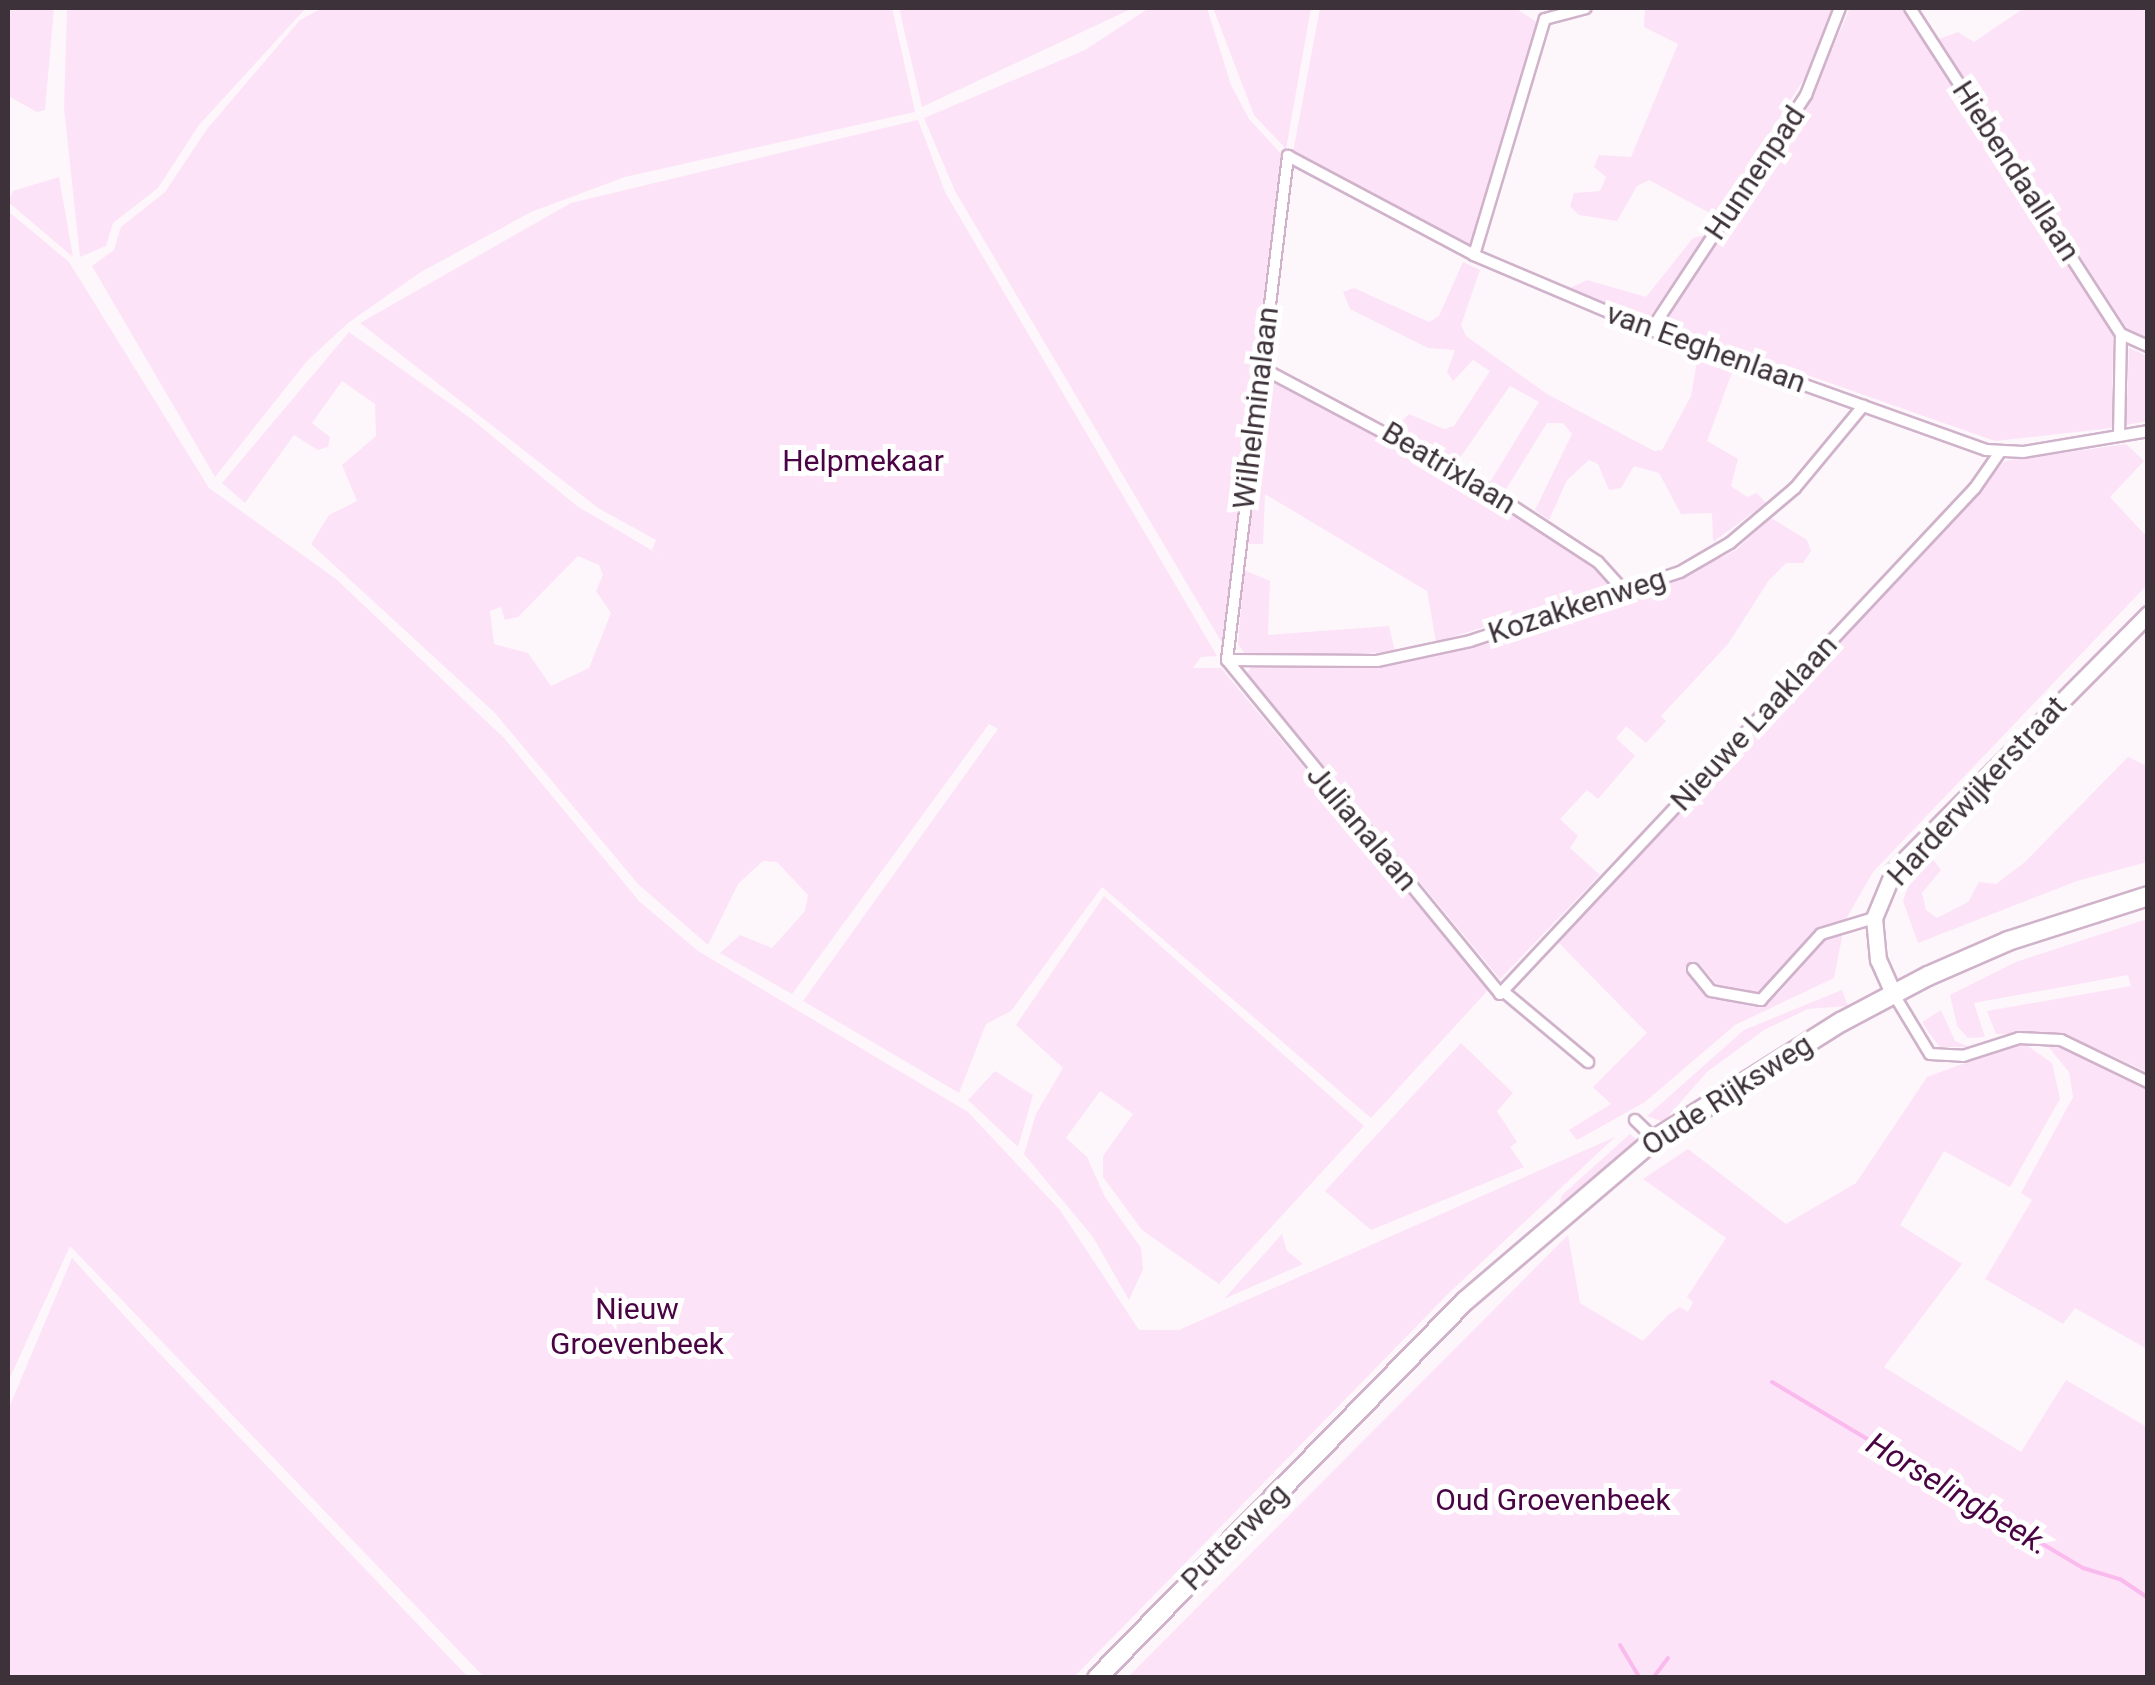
<!DOCTYPE html>
<html>
<head>
<meta charset="utf-8">
<style>
	body { margin:0 }
	#map { position:relative; width:2155px; height:1685px; overflow:hidden; background:#fdf7fc; font-family:Roboto,sans-serif }
	div>[style] { position:absolute }
	.green>* { inset:0; background:#fce3f7 }
	.stream>* { height:4px; margin:-2px; padding:0 2px; transform-origin:2px; border-radius:2px; background:#fbbaee }
	.roads { filter:drop-shadow(2px 0 #d0b2ca) drop-shadow(-2px 0 #d0b2ca) drop-shadow(0 2px #d0b2ca) drop-shadow(0 -2px #d0b2ca) }
	.minor>* { height:10px; margin:-5px; padding:0 5px; transform-origin:5px; border-radius:5px; background:#fff }
	.secondary>* { height:15px; margin:-7.5px; padding:0 7.5px; transform-origin:7.5px; border-radius:7.5px; background:#fff }
	.primary>* { height:18px; margin:-9px; padding:0 9px; transform-origin:9px; border-radius:9px; background:#fff }
	span { translate:-50% -50%; white-space:nowrap; text-align:center; line-height:1.15; -webkit-text-stroke:10px #fff; paint-order:stroke }
	.street-label { font-size:30px; color:#3d313a }
	.park-label { font-size:30px; color:#4a0343 }
	.water-label { font-size:32px; color:#4b0443; font-style:italic }
	.frame { position:absolute; inset:0; border:10px solid #3d313a; pointer-events:none }
</style>
</head>
<body>
<div id="map">
	<div class="green">
		<div style="clip-path:polygon(8px 8px,54px 8px,45px 110px,37px 112px,8px 96px)"></div>
		<div style="clip-path:polygon(67px 8px,306px 8px,199px 125px,158px 188px,113px 223px,106px 246px,80px 257px,64px 108px)"></div>
		<div style="clip-path:polygon(322px 8px,892px 8px,915px 112px,625px 177px,531px 212px,421px 272px,348px 323px,307px 361px,215px 477px,92px 266px,114px 250px,121px 227px,165px 192px,207px 129px,300px 20px)"></div>
		<div style="clip-path:polygon(899px 8px,1133px 8px,922px 107px)"></div>
		<div style="clip-path:polygon(1149px 8px,1207px 8px,1231px 85px,1249px 119px,1283px 156px,1222px 643px,955px 191px,924px 118px,1085px 50px)"></div>
		<div style="clip-path:polygon(1213px 8px,1311px 8px,1286px 149px,1254px 115px)"></div>
		<div style="clip-path:polygon(1320px 8px,1515px 8px,1537px 22px,1471px 250px,1293px 152px)"></div>
		<div style="clip-path:polygon(1645px 8px,1833px 8px,1807px 74px,1717px 217px,1649px 180px,1637px 186px,1617px 221px,1579px 215px,1570px 206px,1574px 193px,1600px 191px,1606px 177px,1594px 167px,1599px 155px,1631px 157px,1678px 44px,1644px 27px)"></div>
		<div style="clip-path:polygon(1850px 8px,1902px 8px,2113px 334px,2112px 428px,1995px 441px,1662px 324px,1806px 109px)"></div>
		<div style="clip-path:polygon(2024px 8px,2141px 8px,2147px 14px,2147px 339px,2128px 330px,1939px 39px,1958px 32px,1974px 42px)"></div>
		<div style="clip-path:polygon(evenodd,918px 120px,945px 192px,1217px 656px,1201px 657px,1193px 668px,1221px 668px,1489px 989px,1371px 1118px,1102px 887px,1011px 1011px,986px 1024px,959px 1093px,803px 1001px,998px 729px,989px 724px,792px 994px,720px 953px,740px 935px,772px 948px,805px 911px,808px 895px,777px 862px,763px 861px,738px 884px,708px 945px,638px 884px,495px 713px,311px 544px,329px 515px,357px 501px,342px 465px,376px 436px,375px 404px,342px 381px,312px 423px,330px 437px,328px 447px,318px 450px,294px 435px,245px 503px,222px 483px,349px 332px,469px 417px,577px 506px,663px 557px,652px 550px,656px 540px,598px 508px,360px 323px,571px 203px,918px 120px,578px 556px,599px 565px,603px 575px,596px 591px,611px 613px,589px 668px,551px 686px,528px 653px,494px 644px,490px 611px,501px 607px,505px 620px,518px 617px,578px 556px)"></div>
		<div style="clip-path:polygon(59px 177px,73px 257px,8px 202px,13px 191px)"></div>
		<div style="clip-path:polygon(8px 211px,69px 262px,209px 488px,336px 579px,504px 738px,639px 901px,698px 951px,968px 1112px,1060px 1210px,1139px 1330px,1179px 1330px,1615px 1137px,1450px 1292px,1074px 1677px,484px 1677px,70px 1246px,8px 1382px)"></div>
		<div style="clip-path:polygon(1706px 235px,1648px 319px,1568px 289px,1587px 280px,1646px 297px,1693px 238px)"></div>
		<div style="clip-path:polygon(1463px 262px,1480px 270px,1461px 325px,1466px 336px,1547px 394px,1654px 451px,1662px 450px,1691px 396px,1698px 355px,1734px 367px,1707px 441px,1738px 459px,1731px 486px,1747px 497px,1757px 493px,1766px 503px,1713px 542px,1712px 513px,1681px 514px,1659px 473px,1634px 466px,1621px 488px,1609px 490px,1598px 464px,1589px 460px,1567px 480px,1549px 520px,1535px 510px,1572px 434px,1563px 423px,1547px 423px,1505px 491px,1490px 482px,1539px 402px,1510px 386px,1457px 462px,1397px 426px,1409px 414px,1444px 429px,1454px 426px,1490px 371px,1473px 360px,1453px 381px,1447px 372px,1455px 350px,1428px 348px,1350px 309px,1343px 292px,1354px 288px,1429px 322px,1439px 316px)"></div>
		<div style="clip-path:polygon(2129px 348px,2147px 356px,2148px 421px,2126px 425px)"></div>
		<div style="clip-path:polygon(1266px 377px,1357px 420px,1470px 486px,1586px 562px,1613px 587px,1436px 642px,1427px 591px,1265px 494px,1263px 544px,1247px 544px)"></div>
		<div style="clip-path:polygon(2126px 444px,2144px 461px,2110px 497px,2147px 537px,2147px 585px,1873px 872px,1846px 919px,1819px 929px,1762px 993px,1719px 987px,1698px 962px,1691px 969px,1715px 996px,1761px 1004px,1779px 993px,1826px 939px,1843px 932px,1834px 978px,1735px 1025px,1645px 1102px,1577px 1140px,1569px 1130px,1611px 1104px,1593px 1087px,1647px 1033px,1555px 939px,2005px 461px)"></div>
		<div style="clip-path:polygon(1771px 518px,1807px 540px,1811px 551px,1803px 563px,1786px 563px,1769px 580px,1728px 644px,1661px 716px,1666px 721px,1646px 743px,1626px 726px,1616px 738px,1635px 756px,1598px 799px,1587px 790px,1560px 819px,1578px 836px,1570px 848px,1600px 875px,1500px 979px,1247px 673px,1251px 667px,1369px 668px,1507px 638px,1680px 578px,1736px 550px)"></div>
		<div style="clip-path:polygon(1244px 570px,1270px 581px,1268px 635px,1389px 626px,1395px 651px,1297px 659px,1244px 653px,1238px 644px)"></div>
		<div style="clip-path:polygon(2128px 757px,2147px 766px,2147px 862px,2077px 881px,1918px 943px,1903px 901px,1912px 876px,1931px 857px,1941px 870px,1922px 893px,1926px 910px,1937px 918px,1968px 902px,1979px 882px,1996px 884px,2025px 862px)"></div>
		<div style="clip-path:polygon(1104px 896px,1364px 1126px,1219px 1284px,1142px 1230px,1103px 1177px,1103px 1156px,1133px 1114px,1100px 1091px,1066px 1138px,1087px 1157px,1105px 1197px,1141px 1248px,1143px 1269px,1129px 1300px,1093px 1237px,1024px 1154px,1036px 1114px,1063px 1068px,1016px 1025px)"></div>
		<div style="clip-path:polygon(2147px 919px,2147px 1072px,2063px 1033px,1996px 1034px,1987px 1011px,2131px 986px,2128px 975px,1974px 1003px,1985px 1037px,1968px 1038px,1957px 1026px,1950px 995px,2016px 962px)"></div>
		<div style="clip-path:polygon(1842px 990px,1848px 1006px,1808px 1009px,1764px 1030px,1707px 1072px,1663px 1122px,1647px 1116px,1744px 1030px)"></div>
		<div style="clip-path:polygon(1941px 1010px,1955px 1041px,1970px 1047px,1940px 1047px,1929px 1033px,1922px 1022px)"></div>
		<div style="clip-path:polygon(2022px 1042px,2052px 1063px,2060px 1099px,2010px 1187px,1944px 1151px,1900px 1225px,1962px 1264px,1884px 1367px,2021px 1452px,2066px 1380px,2147px 1427px,2147px 1677px,1127px 1678px,1568px 1235px,1580px 1303px,1643px 1341px,1668px 1315px,1680px 1307px,1688px 1312px,1693px 1302px,1687px 1297px,1726px 1238px,1643px 1179px,1688px 1149px,1786px 1224px,1856px 1183px,1927px 1077px)"></div>
		<div style="clip-path:polygon(1461px 1043px,1513px 1093px,1497px 1111px,1517px 1142px,1510px 1147px,1524px 1167px,1371px 1230px,1325px 1191px)"></div>
		<div style="clip-path:polygon(2046px 1044px,2071px 1047px,2147px 1086px,2147px 1349px,2075px 1308px,2063px 1324px,1985px 1279px,2032px 1200px,2021px 1193px,2073px 1097px,2069px 1072px)"></div>
		<div style="clip-path:polygon(995px 1071px,1033px 1095px,1018px 1147px,968px 1100px)"></div>
		<div style="clip-path:polygon(1630px 1134px,1638px 1141px,1559px 1206px,1562px 1195px)"></div>
		<div style="clip-path:polygon(1282px 1234px,1287px 1251px,1303px 1264px,1224px 1299px)"></div>
		<div style="clip-path:polygon(72px 1258px,141px 1334px,468px 1677px,8px 1677px,8px 1410px)"></div>
	</div>
	<div class="stream">
		<div style="left:1772px;top:1382px;width:362px;rotate:30.9deg"></div>
		<div style="left:2083px;top:1568px;width:39px;rotate:17deg"></div>
		<div style="left:2120px;top:1579px;width:34px;rotate:34deg"></div>
		<div style="left:1620px;top:1645px;width:39px;rotate:59deg"></div>
		<div style="left:1653px;top:1678px;width:25px;rotate:-53deg"></div>
	</div>
	<div class="roads">
		<div class="minor">
			<div style="left:1910px;top:8px;width:388px;rotate:57.1deg"></div>
			<div style="left:2121px;top:334px;width:30px;rotate:24deg"></div>
			<div style="left:1474px;top:255px;width:246px;rotate:-73.3deg"></div>
			<div style="left:1545px;top:19px;width:42px;rotate:-15deg"></div>
			<div style="left:1651px;top:330px;width:282px;rotate:-56.6deg"></div>
			<div style="left:1806px;top:95px;width:93px;rotate:-68.7deg"></div>
			<div style="left:1260px;top:367px;width:242px;rotate:28deg"></div>
			<div style="left:1474px;top:481px;width:148px;rotate:33.2deg"></div>
			<div style="left:1598px;top:562px;width:38px;rotate:48deg"></div>
			<div style="left:2119px;top:436px;width:102px;rotate:-88.9deg"></div>
			<div style="left:1227px;top:660px;width:508px;rotate:-83.1deg"></div>
			<div style="left:1288px;top:156px;width:211px;rotate:28deg"></div>
			<div style="left:1474px;top:255px;width:192px;rotate:23deg"></div>
			<div style="left:1651px;top:330px;width:356px;rotate:19.7deg"></div>
			<div style="left:1986px;top:450px;width:37px;rotate:3deg"></div>
			<div style="left:2023px;top:452px;width:127px;rotate:-9.5deg"></div>
			<div style="left:1227px;top:660px;width:431px;rotate:50.7deg"></div>
			<div style="left:1500px;top:994px;width:694px;rotate:-46.81deg"></div>
			<div style="left:1975px;top:488px;width:44px;rotate:-55.2deg"></div>
			<div style="left:1227px;top:660px;width:150px;rotate:0.4deg"></div>
			<div style="left:1377px;top:661px;width:95px;rotate:-12.1deg"></div>
			<div style="left:1470px;top:641px;width:221px;rotate:-18.2deg"></div>
			<div style="left:1680px;top:572px;width:58px;rotate:-30.1deg"></div>
			<div style="left:1730px;top:543px;width:85px;rotate:-40.2deg"></div>
			<div style="left:1795px;top:488px;width:107px;rotate:-50.3deg"></div>
			<div style="left:1693px;top:969px;width:28px;rotate:51deg"></div>
			<div style="left:1711px;top:991px;width:51px;rotate:10.2deg"></div>
			<div style="left:1761px;top:1000px;width:89px;rotate:-47.7deg"></div>
			<div style="left:1821px;top:934px;width:55px;rotate:-16.8deg"></div>
			<div style="left:1503px;top:991px;width:111px;rotate:39.9deg"></div>
			<div style="left:1893px;top:993px;width:71px;rotate:58.8deg"></div>
			<div style="left:1930px;top:1054px;width:33px;rotate:3deg"></div>
			<div style="left:1963px;top:1056px;width:59px;rotate:-17.8deg"></div>
			<div style="left:2019px;top:1038px;width:42px;rotate:2.7deg"></div>
			<div style="left:2061px;top:1040px;width:97px;rotate:25.8deg"></div>
			<div style="left:1635px;top:1120px;width:28px;rotate:44deg"></div>
		</div>
		<div class="secondary">
			<div style="left:1893px;top:993px;width:36px;rotate:-114deg"></div>
			<div style="left:1878px;top:960px;width:42px;rotate:-95.4deg"></div>
			<div style="left:1874px;top:918px;width:52px;rotate:-67.4deg"></div>
			<div style="left:1894px;top:870px;width:361px;rotate:-45.2deg"></div>
		</div>
		<div class="primary">
			<div style="left:1097px;top:1678px;width:527px;rotate:-45.69deg"></div>
			<div style="left:1465px;top:1301px;width:250px;rotate:-40.5deg"></div>
			<div style="left:1655px;top:1139px;width:220px;rotate:-32.2deg"></div>
			<div style="left:1841px;top:1022px;width:98px;rotate:-27.9deg"></div>
			<div style="left:1928px;top:976px;width:87px;rotate:-23.6deg"></div>
			<div style="left:2008px;top:941px;width:147px;rotate:-17.8deg"></div>
		</div>
	</div>
	<div class="street-label">
		<span style="left:2016px;top:171px;rotate:57deg">Hiebendaallaan</span>
		<span style="left:1755px;top:173px;rotate:-56deg">Hunnenpad</span>
		<span style="left:1706px;top:348px;rotate:20deg">van Eeghenlaan</span>
		<span style="left:1256px;top:408px;rotate:-83deg">Wilhelminalaan</span>
		<span style="left:1449px;top:468px;rotate:31deg">Beatrixlaan</span>
		<span style="left:1577px;top:606px;rotate:-18deg">Kozakkenweg</span>
		<span style="left:1754px;top:723px;rotate:-47deg">Nieuwe Laaklaan</span>
		<span style="left:1977px;top:791px;rotate:-47deg">Harderwijkerstraat</span>
		<span style="left:1362px;top:828px;rotate:50deg">Julianalaan</span>
		<span style="left:1727px;top:1095px;rotate:-33deg">Oude Rijksweg</span>
		<span style="left:1235px;top:1537px;rotate:-45deg">Putterweg</span>
	</div>
	<div class="park-label">
		<span style="left:863px;top:461px">Helpmekaar</span>
		<span style="left:637px;top:1326px">Nieuw<br>Groevenbeek</span>
		<span style="left:1553px;top:1500px">Oud Groevenbeek</span>
	</div>
	<div class="water-label">
		<span style="left:1958px;top:1494px;rotate:31deg">Horselingbeek.</span>
	</div>
	<div class="frame"></div>
</div>
</body>
</html>
